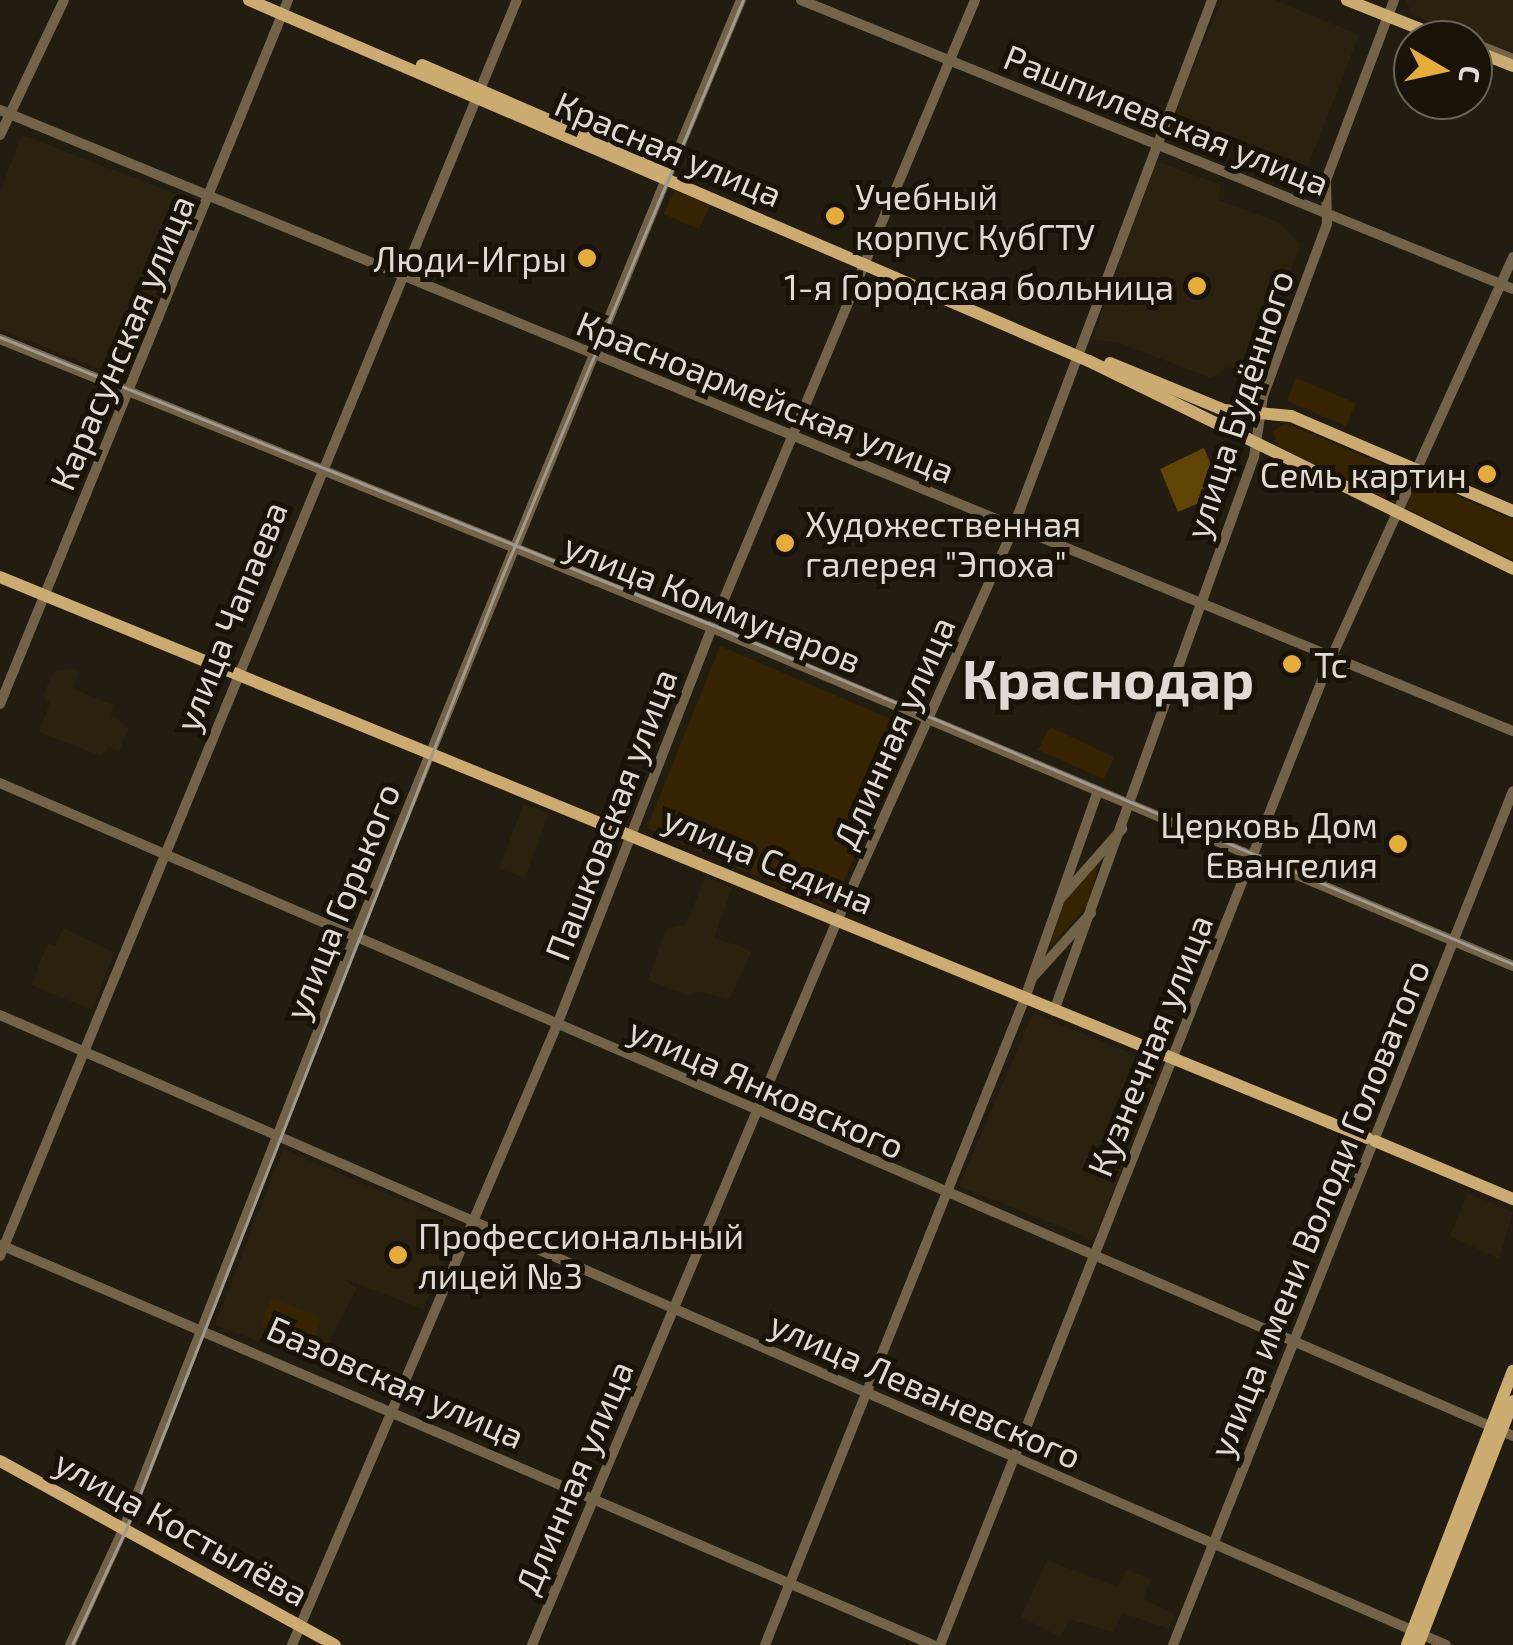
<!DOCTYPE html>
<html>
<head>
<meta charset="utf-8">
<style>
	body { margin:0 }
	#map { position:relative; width:1513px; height:1645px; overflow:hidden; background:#231c10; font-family:"Exo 2",sans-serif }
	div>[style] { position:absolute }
	.built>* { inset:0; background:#2b210f }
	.green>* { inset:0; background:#362400 }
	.water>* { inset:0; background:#604507 }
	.minor>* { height:10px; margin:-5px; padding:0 5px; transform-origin:5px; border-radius:5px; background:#736348 }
	.major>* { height:12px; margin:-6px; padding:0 6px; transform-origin:6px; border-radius:6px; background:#cbab6f }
	.tram>* { height:2.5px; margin:-1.25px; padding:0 1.25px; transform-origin:1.25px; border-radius:1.25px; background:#9f9990 }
	.dots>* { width:28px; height:28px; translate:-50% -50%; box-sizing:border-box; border:5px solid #191307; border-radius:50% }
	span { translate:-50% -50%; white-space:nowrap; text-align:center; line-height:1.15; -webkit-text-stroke:10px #191307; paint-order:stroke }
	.street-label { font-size:35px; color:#dfdad2 }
	.poi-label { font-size:35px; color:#dfdad2 }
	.left { translate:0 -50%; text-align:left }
	.right { translate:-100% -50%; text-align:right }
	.town-label { font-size:55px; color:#dfdad2; font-weight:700 }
	.north { position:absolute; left:1393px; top:20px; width:100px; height:100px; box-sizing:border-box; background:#191307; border:2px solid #686358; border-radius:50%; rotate:99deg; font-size:28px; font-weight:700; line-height:40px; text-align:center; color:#dfdad2 }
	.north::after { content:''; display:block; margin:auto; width:35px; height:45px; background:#e5ad35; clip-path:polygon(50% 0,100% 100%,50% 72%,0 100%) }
</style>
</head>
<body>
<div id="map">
	<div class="built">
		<div style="clip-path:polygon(1222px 0,1275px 0,1359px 35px,1308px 166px,1172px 115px)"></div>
		<div style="clip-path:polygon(1405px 0,1513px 0,1513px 55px,1413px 15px)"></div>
		<div style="clip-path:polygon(22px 135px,195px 201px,124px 379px,0 329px,0 191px)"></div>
		<div style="clip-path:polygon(1153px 160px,1221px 185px,1218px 200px,1278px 222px,1301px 244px,1251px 374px,1228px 367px,1211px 378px,1117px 342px,1093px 340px)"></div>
		<div style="clip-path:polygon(72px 669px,78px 671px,74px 689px,114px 705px,111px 715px,129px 728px,119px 751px,108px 747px,101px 756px,39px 732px,50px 702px,43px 695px,54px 671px)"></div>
		<div style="clip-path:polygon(523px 804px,549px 813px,525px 878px,499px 869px)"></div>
		<div style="clip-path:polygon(706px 876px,732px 888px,714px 938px,752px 950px,730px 999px,695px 991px,690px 996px,648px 980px,666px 929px,686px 924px)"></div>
		<div style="clip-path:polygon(63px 928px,114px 952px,92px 1010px,31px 985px,48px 943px,55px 946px)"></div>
		<div style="clip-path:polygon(1033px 1013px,1163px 1067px,1094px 1240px,959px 1186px)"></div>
		<div style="clip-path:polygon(283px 1149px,460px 1225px,423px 1309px,344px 1279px,357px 1288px,318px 1364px,215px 1325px)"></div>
		<div style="clip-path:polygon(1468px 1193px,1513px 1212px,1499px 1259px,1450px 1236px)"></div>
		<div style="clip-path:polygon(1047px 1560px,1118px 1587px,1126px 1569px,1151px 1579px,1143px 1599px,1175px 1614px,1169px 1629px,1122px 1613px,1114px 1632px,1069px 1619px,1061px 1637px,1021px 1617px)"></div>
	</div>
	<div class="green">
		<div style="clip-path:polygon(674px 190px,710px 205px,699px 229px,664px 214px)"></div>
		<div style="clip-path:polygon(1296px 378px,1356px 403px,1346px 426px,1287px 401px)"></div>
		<div style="clip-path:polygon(1286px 423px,1513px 520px,1513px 560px,1277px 446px,1273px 431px)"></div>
		<div style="clip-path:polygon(720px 646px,910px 727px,832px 909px,647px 828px)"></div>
		<div style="clip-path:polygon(1050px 727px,1114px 757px,1104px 779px,1038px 750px)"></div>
		<div style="clip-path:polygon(1099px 861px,1089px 904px,1050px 947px,1062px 904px)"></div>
		<div style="clip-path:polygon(271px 1298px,322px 1317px,312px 1345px,261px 1326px)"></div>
	</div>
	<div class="water">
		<div style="clip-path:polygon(1204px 448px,1223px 493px,1178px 512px,1160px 469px)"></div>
	</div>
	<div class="minor">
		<div style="left:801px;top:0;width:768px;rotate:22.09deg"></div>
		<div style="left:1442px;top:31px;width:24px;rotate:22deg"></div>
		<div style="left:1473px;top:43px;width:43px;rotate:21.8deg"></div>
		<div style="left:0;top:110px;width:1635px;rotate:22.32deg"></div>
		<div style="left:0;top:135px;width:149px;rotate:-64.6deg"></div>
		<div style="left:669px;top:172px;width:186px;rotate:-67.3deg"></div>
		<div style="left:0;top:339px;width:768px;rotate:22.09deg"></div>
		<div style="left:712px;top:628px;width:869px;rotate:22.88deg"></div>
		<div style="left:0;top:704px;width:761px;rotate:-67.75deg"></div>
		<div style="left:0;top:783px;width:1648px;rotate:23.34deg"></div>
		<div style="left:1060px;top:899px;width:94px;rotate:-48.5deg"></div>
		<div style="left:1032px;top:978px;width:88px;rotate:-47.8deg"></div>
		<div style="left:1054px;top:1011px;width:589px;rotate:-70.15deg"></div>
		<div style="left:1254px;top:457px;width:62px;rotate:-81.6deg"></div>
		<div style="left:1263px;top:396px;width:184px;rotate:-69.6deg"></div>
		<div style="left:1327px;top:224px;width:44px;rotate:-91.3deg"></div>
		<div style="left:1326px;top:180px;width:192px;rotate:-69.3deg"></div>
		<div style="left:0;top:1015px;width:1577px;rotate:23.54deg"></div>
		<div style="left:1px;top:1245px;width:1014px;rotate:23.23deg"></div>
		<div style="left:0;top:1256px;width:1358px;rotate:-67.63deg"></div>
		<div style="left:70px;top:1645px;width:129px;rotate:-65.2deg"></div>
		<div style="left:124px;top:1528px;width:635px;rotate:-68.65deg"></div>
		<div style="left:355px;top:937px;width:819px;rotate:-67.69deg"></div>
		<div style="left:292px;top:1645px;width:674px;rotate:-66.86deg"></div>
		<div style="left:557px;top:1025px;width:424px;rotate:-68.7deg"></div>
		<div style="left:711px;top:630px;width:683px;rotate:-67.26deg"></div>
		<div style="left:532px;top:1645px;width:778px;rotate:-67.16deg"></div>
		<div style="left:834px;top:928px;width:430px;rotate:-65.8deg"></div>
		<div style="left:1010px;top:536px;width:573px;rotate:-69.35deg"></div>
		<div style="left:765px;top:1645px;width:697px;rotate:-68.11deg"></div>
		<div style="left:1025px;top:998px;width:217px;rotate:-70.6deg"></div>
		<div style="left:940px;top:1645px;width:1054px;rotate:-68.4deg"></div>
		<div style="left:1328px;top:665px;width:448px;rotate:-65.6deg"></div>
		<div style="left:1173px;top:1645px;width:919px;rotate:-68.29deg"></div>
	</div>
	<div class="major">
		<div style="left:249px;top:0;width:914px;rotate:23.26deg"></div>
		<div style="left:1089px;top:361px;width:472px;rotate:26.1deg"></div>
		<div style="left:1347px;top:0;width:109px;rotate:21.6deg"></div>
		<div style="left:1473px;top:50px;width:43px;rotate:21.8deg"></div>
		<div style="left:422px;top:65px;width:265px;rotate:23.4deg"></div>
		<div style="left:1110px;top:363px;width:123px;rotate:22.4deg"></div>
		<div style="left:1224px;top:410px;width:67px;rotate:5.1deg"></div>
		<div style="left:1291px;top:416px;width:241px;rotate:23.2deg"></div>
		<div style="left:0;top:577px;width:1478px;rotate:22.31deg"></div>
		<div style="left:1375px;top:1141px;width:150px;rotate:22.8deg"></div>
		<div style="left:0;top:1461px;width:382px;rotate:28.8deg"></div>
		<div style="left:1407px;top:1645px;width:294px;rotate:-68.9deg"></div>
		<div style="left:1418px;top:1645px;width:262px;rotate:-68.7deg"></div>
	</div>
	<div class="tram">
		<div style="left:0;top:337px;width:769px;rotate:22deg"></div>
		<div style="left:713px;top:625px;width:869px;rotate:22.96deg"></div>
		<div style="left:72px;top:1645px;width:128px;rotate:-65deg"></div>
		<div style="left:126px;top:1529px;width:1027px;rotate:-68.46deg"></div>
		<div style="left:503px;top:574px;width:622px;rotate:-67.31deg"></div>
	</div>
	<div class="dots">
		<div style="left:835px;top:216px;background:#e5ad35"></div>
		<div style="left:587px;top:258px;background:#e5ad35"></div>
		<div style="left:1197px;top:286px;background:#e5ad35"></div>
		<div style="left:1487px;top:474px;background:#e5ad35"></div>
		<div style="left:785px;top:543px;background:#e5ad35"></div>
		<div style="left:1292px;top:664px;background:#e5ad35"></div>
		<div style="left:1398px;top:844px;background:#e5ad35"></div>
		<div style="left:398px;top:1255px;background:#e5ad35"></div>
	</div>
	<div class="street-label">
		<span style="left:1167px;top:119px;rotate:22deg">Рашпилевская улица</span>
		<span style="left:669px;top:148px;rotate:23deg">Красная улица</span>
		<span style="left:121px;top:342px;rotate:-67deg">Карасунская улица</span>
		<span style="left:766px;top:396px;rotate:22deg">Красноармейская улица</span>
		<span style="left:1238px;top:404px;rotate:-72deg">улица Будённого</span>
		<span style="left:713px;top:602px;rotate:22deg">улица Коммунаров</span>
		<span style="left:230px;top:616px;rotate:-68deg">улица Чапаева</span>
		<span style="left:893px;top:732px;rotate:-66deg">Длинная улица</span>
		<span style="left:610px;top:814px;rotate:-69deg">Пашковская улица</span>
		<span style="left:769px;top:859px;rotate:23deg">улица Седина</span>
		<span style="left:341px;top:901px;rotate:-68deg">улица Горького</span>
		<span style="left:1149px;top:1045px;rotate:-68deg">Кузнечная улица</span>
		<span style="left:767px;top:1087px;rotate:24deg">улица Янковского</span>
		<span style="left:1318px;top:1208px;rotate:-68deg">улица имени Володи Головатого</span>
		<span style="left:396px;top:1381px;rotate:24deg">Базовская улица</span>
		<span style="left:926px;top:1389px;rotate:24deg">улица Леваневского</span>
		<span style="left:573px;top:1477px;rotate:-67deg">Длинная улица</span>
		<span style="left:182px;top:1527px;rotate:29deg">улица Костылёва</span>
	</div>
	<div class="poi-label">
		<span class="left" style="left:855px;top:216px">Учебный<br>корпус КубГТУ</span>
		<span class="right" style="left:567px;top:258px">Люди-Игры</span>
		<span class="right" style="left:1174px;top:286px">1-я Городская больница</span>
		<span class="right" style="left:1467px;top:474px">Семь картин</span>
		<span class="left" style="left:805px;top:543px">Художественная<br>галерея "Эпоха"</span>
		<span class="left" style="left:1314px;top:664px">Тс</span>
		<span class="right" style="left:1378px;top:844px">Церковь Дом<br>Евангелия</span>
		<span class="left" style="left:418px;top:1255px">Профессиональный<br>лицей №3</span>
	</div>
	<div class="town-label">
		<span style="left:1108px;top:678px">Краснодар</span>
	</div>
	<div class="north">С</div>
</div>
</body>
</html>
